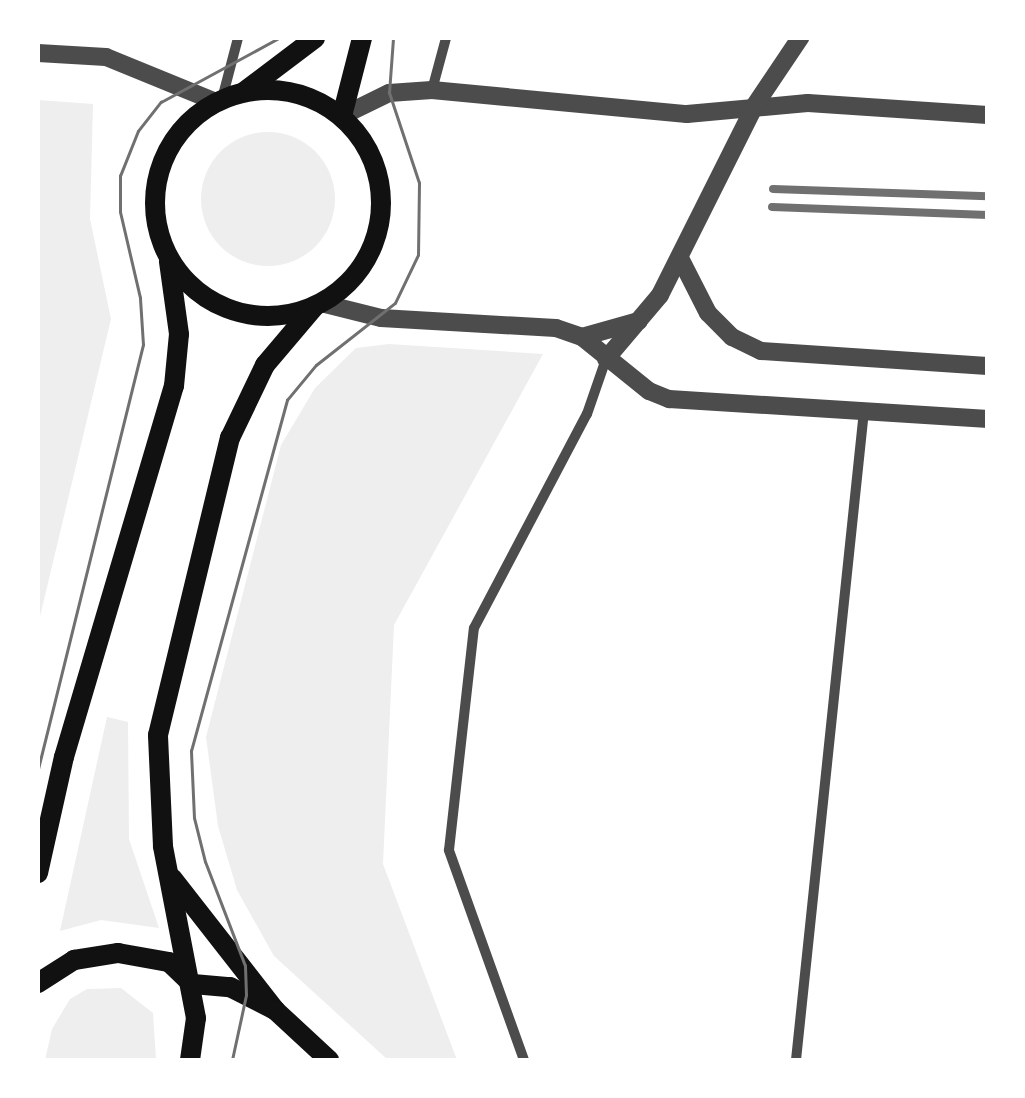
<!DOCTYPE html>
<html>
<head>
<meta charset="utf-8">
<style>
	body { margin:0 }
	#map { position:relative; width:1025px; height:1098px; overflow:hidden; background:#fff; font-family:"Varela Round",sans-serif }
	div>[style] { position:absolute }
	.green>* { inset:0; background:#eee }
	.round { border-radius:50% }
	.minor>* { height:10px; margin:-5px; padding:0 5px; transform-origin:5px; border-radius:5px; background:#4c4c4c }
	.tertiary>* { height:18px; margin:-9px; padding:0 9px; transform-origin:9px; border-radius:9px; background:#4c4c4c }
	.secondary>* { height:20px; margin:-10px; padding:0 10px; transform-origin:10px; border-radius:10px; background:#111 }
	.secondary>.ring { margin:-10px; padding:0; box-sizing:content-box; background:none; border:20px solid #111; border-radius:50% }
	.tram>* { height:2.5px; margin:-1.25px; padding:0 1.25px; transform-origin:1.25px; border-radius:1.25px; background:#707070 }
	.rail>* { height:8px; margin:-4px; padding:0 4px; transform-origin:4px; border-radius:4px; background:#707070 }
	span { translate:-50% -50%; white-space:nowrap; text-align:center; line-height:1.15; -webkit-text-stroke:10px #fff; paint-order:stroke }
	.frame { position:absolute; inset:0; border:40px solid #fff; pointer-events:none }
</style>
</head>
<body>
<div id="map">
	<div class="green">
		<div style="clip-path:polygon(38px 100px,93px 104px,90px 219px,111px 319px,38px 625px)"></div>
		<div class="round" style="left:201px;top:132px;width:134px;height:134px"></div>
		<div style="clip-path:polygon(389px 344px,543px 354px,394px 625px,383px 864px,457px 1060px,388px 1060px,274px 956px,237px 890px,218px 826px,206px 737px,281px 445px,315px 388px,356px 348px)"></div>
		<div style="clip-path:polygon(107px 717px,128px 722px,129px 839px,159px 928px,101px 920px,60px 931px)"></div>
		<div style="clip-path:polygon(121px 988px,153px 1013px,156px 1060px,45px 1060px,52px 1029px,70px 999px,87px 989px)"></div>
	</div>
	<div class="minor">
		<div style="left:432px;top:90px;width:54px;rotate:-74.9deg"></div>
		<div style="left:222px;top:99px;width:63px;rotate:-75.3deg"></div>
		<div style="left:524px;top:1060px;width:223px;rotate:-109.7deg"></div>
		<div style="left:449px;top:850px;width:223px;rotate:-83.6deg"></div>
		<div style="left:474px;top:628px;width:242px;rotate:-62.2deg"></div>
		<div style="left:587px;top:414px;width:58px;rotate:-70.9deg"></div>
		<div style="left:796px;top:1060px;width:653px;rotate:-84.02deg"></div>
	</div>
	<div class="tertiary">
		<div style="left:38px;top:53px;width:68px;rotate:3.4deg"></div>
		<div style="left:106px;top:57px;width:119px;rotate:22.2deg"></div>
		<div style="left:342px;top:116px;width:52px;rotate:-26.1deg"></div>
		<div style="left:389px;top:93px;width:43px;rotate:-4deg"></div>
		<div style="left:432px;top:90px;width:256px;rotate:5.4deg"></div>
		<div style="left:687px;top:114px;width:121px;rotate:-5.2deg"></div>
		<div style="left:808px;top:103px;width:180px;rotate:3.8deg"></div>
		<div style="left:681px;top:260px;width:59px;rotate:63deg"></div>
		<div style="left:708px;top:313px;width:34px;rotate:45deg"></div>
		<div style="left:732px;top:337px;width:32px;rotate:26deg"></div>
		<div style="left:761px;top:351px;width:227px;rotate:3.8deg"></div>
		<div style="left:321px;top:303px;width:62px;rotate:14deg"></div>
		<div style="left:381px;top:318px;width:175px;rotate:3.3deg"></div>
		<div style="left:556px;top:328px;width:28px;rotate:19deg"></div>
		<div style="left:582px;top:337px;width:86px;rotate:38.9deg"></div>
		<div style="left:649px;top:391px;width:22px;rotate:22deg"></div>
		<div style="left:669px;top:399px;width:320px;rotate:3.6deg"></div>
		<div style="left:582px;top:337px;width:59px;rotate:-15.7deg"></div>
		<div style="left:606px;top:359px;width:84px;rotate:-49.8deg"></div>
		<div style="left:660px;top:295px;width:212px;rotate:-63.4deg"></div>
		<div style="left:755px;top:105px;width:81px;rotate:-56.1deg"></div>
	</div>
	<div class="secondary">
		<div class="ring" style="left:155px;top:90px;width:206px;height:206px"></div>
		<div style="left:245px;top:91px;width:88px;rotate:-37.1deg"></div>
		<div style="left:342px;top:116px;width:81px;rotate:-75.6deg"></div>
		<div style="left:38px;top:873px;width:119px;rotate:-77.4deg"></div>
		<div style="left:64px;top:757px;width:387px;rotate:-73.5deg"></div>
		<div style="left:174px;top:386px;width:52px;rotate:-84.5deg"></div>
		<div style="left:179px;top:334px;width:73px;rotate:-97.9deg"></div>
		<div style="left:172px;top:878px;width:167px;rotate:52deg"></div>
		<div style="left:38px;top:983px;width:43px;rotate:-32.6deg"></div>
		<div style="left:74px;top:960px;width:45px;rotate:-9deg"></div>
		<div style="left:118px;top:953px;width:52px;rotate:10deg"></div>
		<div style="left:169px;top:962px;width:30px;rotate:44deg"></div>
		<div style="left:193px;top:984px;width:37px;rotate:5deg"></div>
		<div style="left:230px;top:987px;width:51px;rotate:27.1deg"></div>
		<div style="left:275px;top:1010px;width:74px;rotate:42.8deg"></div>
		<div style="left:190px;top:1060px;width:42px;rotate:-81.9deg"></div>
		<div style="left:196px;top:1018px;width:175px;rotate:-100.9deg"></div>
		<div style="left:163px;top:846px;width:111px;rotate:-92.6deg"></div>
		<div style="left:158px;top:735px;width:306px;rotate:-76.4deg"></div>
		<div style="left:230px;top:438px;width:81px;rotate:-64.4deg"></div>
		<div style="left:265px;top:365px;width:77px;rotate:-49.7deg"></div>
	</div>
	<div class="tram">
		<div style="left:38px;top:769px;width:437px;rotate:-76.1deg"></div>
		<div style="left:143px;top:345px;width:47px;rotate:-93.7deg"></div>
		<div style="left:140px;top:298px;width:88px;rotate:-103.1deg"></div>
		<div style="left:120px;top:212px;width:36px;rotate:-90deg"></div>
		<div style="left:120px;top:176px;width:48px;rotate:-68.2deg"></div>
		<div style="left:138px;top:131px;width:37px;rotate:-52deg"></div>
		<div style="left:161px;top:102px;width:134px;rotate:-28.5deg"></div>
		<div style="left:232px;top:1060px;width:66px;rotate:-77.8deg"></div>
		<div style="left:246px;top:995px;width:29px;rotate:-92deg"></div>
		<div style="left:245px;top:966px;width:111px;rotate:-111deg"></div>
		<div style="left:205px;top:862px;width:45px;rotate:-104deg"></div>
		<div style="left:194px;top:818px;width:67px;rotate:-92.6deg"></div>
		<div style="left:191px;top:751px;width:364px;rotate:-74.7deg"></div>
		<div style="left:287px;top:400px;width:45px;rotate:-50.4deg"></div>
		<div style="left:316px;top:365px;width:100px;rotate:-38.1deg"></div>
		<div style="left:395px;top:303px;width:53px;rotate:-64.4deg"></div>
		<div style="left:418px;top:255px;width:72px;rotate:-89.2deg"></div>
		<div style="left:419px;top:183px;width:95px;rotate:-108.4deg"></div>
		<div style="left:389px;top:93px;width:55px;rotate:-85.8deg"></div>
	</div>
	<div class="rail">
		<div style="left:773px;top:189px;width:215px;rotate:1.9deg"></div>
		<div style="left:772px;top:207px;width:216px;rotate:2.1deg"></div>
	</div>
	<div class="frame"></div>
</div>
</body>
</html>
